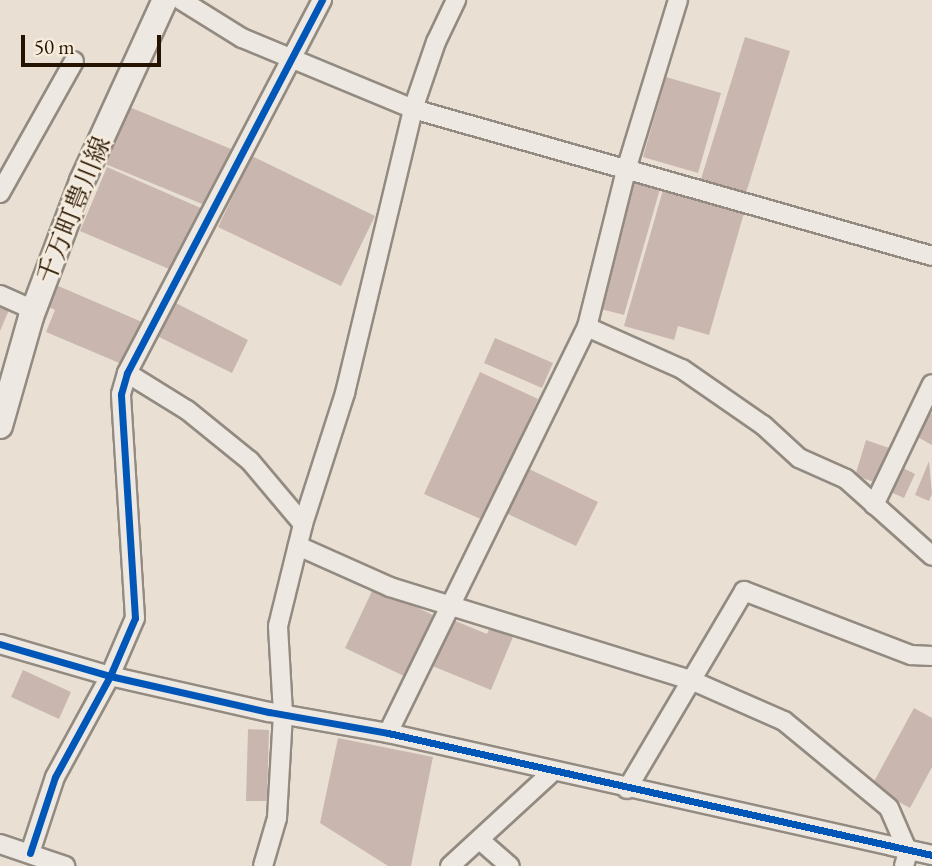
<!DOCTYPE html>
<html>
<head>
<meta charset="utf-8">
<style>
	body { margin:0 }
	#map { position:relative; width:932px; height:866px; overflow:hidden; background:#e9e0d3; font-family:"EB Garamond","Noto Serif JP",serif }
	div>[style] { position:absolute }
	.building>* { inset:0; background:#c9b7af }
	.roads { filter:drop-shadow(2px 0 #938b81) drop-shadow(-2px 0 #938b81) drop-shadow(0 2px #938b81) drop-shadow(0 -2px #938b81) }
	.minor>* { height:18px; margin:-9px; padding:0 9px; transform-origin:9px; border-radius:9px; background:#ede8e2 }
	.secondary>* { height:24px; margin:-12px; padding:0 12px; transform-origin:12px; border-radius:12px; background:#ede8e2 }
	.cycleway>* { height:7px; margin:-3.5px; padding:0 3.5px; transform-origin:3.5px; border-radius:3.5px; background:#0057b8 }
	span { translate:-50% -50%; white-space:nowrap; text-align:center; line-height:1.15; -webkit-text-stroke:5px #f7ecdc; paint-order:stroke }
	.street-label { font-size:26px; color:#241300 }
	.scale { position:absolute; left:21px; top:35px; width:140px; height:32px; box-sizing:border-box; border:4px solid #241300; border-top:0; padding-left:9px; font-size:21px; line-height:24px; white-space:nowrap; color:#241300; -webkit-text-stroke:5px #f7ecdc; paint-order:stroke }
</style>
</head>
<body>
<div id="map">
	<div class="building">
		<div style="clip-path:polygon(745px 37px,790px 51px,746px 193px,701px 179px)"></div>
		<div style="clip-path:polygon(666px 77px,721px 93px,698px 173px,643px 157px)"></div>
		<div style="clip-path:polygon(127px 106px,231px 149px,207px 206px,103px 163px)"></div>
		<div style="clip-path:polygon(252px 156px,375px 216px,341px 286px,218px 227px)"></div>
		<div style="clip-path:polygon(107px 167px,203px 209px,176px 272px,80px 231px)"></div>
		<div style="clip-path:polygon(634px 182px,660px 189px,624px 315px,597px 308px)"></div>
		<div style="clip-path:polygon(663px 190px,744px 213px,709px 335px,678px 326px,674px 340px,624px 326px)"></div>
		<div style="clip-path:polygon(56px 285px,142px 322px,124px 365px,46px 332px,55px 310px,47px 306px)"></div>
		<div style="clip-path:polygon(172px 301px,248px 340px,232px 373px,155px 335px)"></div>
		<div style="clip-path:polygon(0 306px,9px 310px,0 331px)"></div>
		<div style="clip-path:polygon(495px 338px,553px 363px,542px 388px,484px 363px)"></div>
		<div style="clip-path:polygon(480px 372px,538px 399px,483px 520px,424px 494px)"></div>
		<div style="clip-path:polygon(928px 411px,932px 414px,932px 445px,914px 435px)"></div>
		<div style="clip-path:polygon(866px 440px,889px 448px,878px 483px,855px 476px)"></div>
		<div style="clip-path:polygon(929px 461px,932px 494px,929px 501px,915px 495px)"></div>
		<div style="clip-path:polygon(897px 465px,915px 474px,904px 498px,886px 490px)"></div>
		<div style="clip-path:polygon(527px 468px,598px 502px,576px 546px,506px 513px)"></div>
		<div style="clip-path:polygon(374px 587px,433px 615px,404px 676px,345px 648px)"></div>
		<div style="clip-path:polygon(448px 618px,487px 634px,492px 623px,515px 632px,491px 690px,430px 665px)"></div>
		<div style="clip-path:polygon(23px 670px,71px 692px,59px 719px,11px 697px)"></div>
		<div style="clip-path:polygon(914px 708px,932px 718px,932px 767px,910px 808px,871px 787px)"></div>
		<div style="clip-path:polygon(248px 729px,269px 730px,267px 801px,246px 801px)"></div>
		<div style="clip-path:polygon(338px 738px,433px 757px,411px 866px,388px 866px,320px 823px)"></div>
	</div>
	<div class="roads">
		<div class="minor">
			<div style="left:181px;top:0;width:72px;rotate:31.9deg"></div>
			<div style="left:242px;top:38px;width:185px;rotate:22.5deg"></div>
			<div style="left:413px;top:109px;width:539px;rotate:15.81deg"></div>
			<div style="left:0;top:193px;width:151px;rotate:-60.7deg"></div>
			<div style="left:0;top:295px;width:37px;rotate:24deg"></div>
			<div style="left:587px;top:327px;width:104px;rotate:23.9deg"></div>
			<div style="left:682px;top:369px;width:98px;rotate:34.7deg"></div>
			<div style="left:763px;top:425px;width:49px;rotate:42.5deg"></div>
			<div style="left:799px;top:458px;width:51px;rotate:24.1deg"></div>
			<div style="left:846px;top:479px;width:115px;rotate:41.8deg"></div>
			<div style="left:127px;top:373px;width:70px;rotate:31.7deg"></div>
			<div style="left:187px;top:410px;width:81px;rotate:39deg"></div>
			<div style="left:250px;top:461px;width:82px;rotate:49.9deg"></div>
			<div style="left:874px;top:505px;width:134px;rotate:-64.4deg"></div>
			<div style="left:298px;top:546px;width:101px;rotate:24deg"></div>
			<div style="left:390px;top:587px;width:317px;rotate:17.2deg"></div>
			<div style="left:693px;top:681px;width:99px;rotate:23.7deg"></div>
			<div style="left:784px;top:721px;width:136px;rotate:39.6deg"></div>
			<div style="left:889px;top:808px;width:48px;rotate:66.6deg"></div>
			<div style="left:908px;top:852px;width:15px;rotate:106deg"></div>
			<div style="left:0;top:644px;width:115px;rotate:16.2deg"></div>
			<div style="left:110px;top:676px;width:163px;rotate:12.8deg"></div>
			<div style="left:269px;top:712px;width:121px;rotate:10deg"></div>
			<div style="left:388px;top:733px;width:558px;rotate:12.64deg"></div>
			<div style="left:388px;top:733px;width:452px;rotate:-63.9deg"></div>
			<div style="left:587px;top:327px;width:162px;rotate:-76deg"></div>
			<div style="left:626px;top:170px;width:178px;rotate:-73deg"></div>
			<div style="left:627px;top:789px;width:230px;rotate:-59.4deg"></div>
			<div style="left:744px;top:591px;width:179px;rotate:21deg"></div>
			<div style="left:911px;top:655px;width:21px;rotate:3deg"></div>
			<div style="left:481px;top:841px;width:38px;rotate:41deg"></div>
			<div style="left:0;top:844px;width:69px;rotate:18.7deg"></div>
			<div style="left:30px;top:853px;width:80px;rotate:-71.8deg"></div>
			<div style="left:55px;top:777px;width:115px;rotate:-61.4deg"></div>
			<div style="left:110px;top:676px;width:63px;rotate:-66.7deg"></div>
			<div style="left:135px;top:618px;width:224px;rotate:-93.6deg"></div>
			<div style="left:121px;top:394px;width:22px;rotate:-74deg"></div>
			<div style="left:127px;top:373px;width:421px;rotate:-62.4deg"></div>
			<div style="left:263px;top:866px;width:50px;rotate:-73.7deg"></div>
			<div style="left:277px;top:818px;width:105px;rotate:-86.7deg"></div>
			<div style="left:283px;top:713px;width:87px;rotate:-93.3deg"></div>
			<div style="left:278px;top:626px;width:105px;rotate:-76.2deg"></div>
			<div style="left:303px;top:524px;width:138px;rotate:-72.2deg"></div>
			<div style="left:345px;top:393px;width:292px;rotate:-76.5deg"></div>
			<div style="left:413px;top:109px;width:71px;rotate:-71.1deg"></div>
			<div style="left:436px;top:42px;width:47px;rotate:-64.5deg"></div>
			<div style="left:450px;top:866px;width:137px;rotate:-42.6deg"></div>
		</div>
		<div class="secondary">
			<div style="left:0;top:426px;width:113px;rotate:-74.1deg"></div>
			<div style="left:31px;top:317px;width:145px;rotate:-69.4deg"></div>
			<div style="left:82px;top:181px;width:199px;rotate:-65.4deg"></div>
		</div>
	</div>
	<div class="cycleway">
		<div style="left:0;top:644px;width:115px;rotate:16.2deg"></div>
		<div style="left:110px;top:676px;width:163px;rotate:12.8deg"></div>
		<div style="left:269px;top:712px;width:121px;rotate:10deg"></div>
		<div style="left:388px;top:733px;width:558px;rotate:12.64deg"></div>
		<div style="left:30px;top:853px;width:80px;rotate:-71.8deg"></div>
		<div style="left:55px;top:777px;width:115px;rotate:-61.4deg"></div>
		<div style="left:110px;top:676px;width:63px;rotate:-66.7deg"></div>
		<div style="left:135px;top:618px;width:224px;rotate:-93.6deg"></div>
		<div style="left:121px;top:394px;width:22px;rotate:-74deg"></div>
		<div style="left:127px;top:373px;width:421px;rotate:-62.4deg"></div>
	</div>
	<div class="street-label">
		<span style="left:74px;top:210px;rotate:-68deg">千万町豊川線</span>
	</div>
	<div class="scale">50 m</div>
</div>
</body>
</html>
